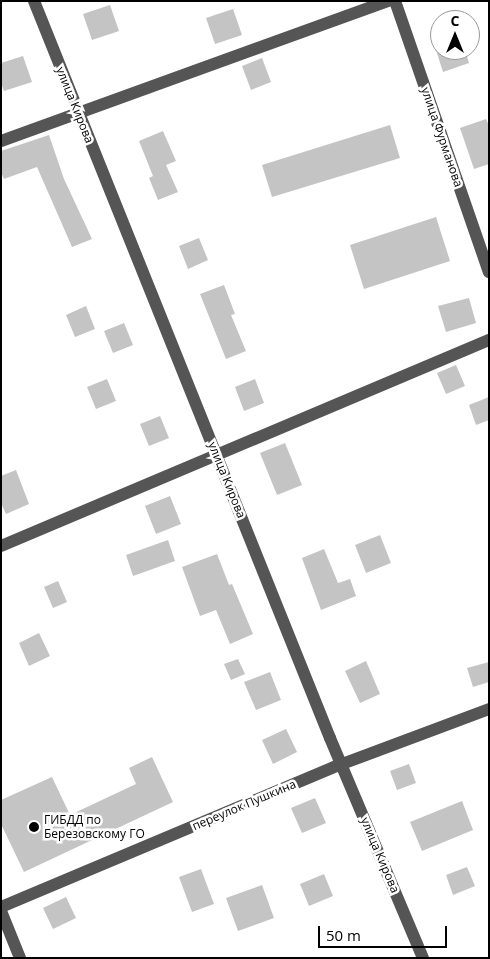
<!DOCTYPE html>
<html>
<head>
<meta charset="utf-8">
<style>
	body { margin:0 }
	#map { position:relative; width:490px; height:959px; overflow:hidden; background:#fff; font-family:"Open Sans",sans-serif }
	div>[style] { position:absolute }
	.building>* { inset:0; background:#c4c4c4 }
	.minor>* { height:12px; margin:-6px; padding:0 6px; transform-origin:6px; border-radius:6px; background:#555 }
	.dots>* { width:14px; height:14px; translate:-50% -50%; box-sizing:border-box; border:2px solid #fff; border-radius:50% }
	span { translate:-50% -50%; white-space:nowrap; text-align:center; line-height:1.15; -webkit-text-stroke:5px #fff; paint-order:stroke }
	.street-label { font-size:12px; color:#000 }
	.poi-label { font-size:12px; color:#000 }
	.left { translate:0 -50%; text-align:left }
	.frame { position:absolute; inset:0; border:2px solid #000; pointer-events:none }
	.north { position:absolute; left:430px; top:10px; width:50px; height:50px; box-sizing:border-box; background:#fff; border:1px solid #999; border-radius:50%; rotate:0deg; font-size:14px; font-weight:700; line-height:20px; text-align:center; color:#000 }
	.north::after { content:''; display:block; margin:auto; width:18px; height:22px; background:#000; clip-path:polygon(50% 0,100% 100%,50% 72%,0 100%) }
	.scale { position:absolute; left:318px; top:926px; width:129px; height:22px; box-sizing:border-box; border:2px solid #000; border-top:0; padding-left:6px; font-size:15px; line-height:18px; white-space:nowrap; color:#000; -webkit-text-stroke:4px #fff; paint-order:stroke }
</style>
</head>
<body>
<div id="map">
	<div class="building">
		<div style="clip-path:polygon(110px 5px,119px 31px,92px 40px,83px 14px)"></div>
		<div style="clip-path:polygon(233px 9px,242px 35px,215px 44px,206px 18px)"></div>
		<div style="clip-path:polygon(436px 50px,465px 50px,469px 63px,443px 72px)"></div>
		<div style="clip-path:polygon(23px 56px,32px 82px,4px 91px,1px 83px,1px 63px)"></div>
		<div style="clip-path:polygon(262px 58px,271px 82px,251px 90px,242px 66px)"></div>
		<div style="clip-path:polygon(486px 119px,489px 126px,489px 164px,474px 169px,460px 128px)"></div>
		<div style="clip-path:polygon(390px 125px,400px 158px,272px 197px,262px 165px)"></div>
		<div style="clip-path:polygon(163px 131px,176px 161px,166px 165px,178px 192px,158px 200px,149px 178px,153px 176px,139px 141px)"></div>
		<div style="clip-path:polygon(49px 135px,64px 179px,92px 239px,72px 247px,37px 167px,4px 179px,1px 172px,1px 151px)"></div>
		<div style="clip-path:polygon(436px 217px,450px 261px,364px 289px,350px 245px)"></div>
		<div style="clip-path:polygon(199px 238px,208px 260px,188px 269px,179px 246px)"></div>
		<div style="clip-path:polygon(224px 285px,235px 314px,231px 315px,246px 351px,226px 359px,200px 294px)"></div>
		<div style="clip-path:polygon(469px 298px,476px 323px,446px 332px,438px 306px)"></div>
		<div style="clip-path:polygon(86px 306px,95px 329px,75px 337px,66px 315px)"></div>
		<div style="clip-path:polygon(124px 323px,133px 345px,113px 353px,104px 331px)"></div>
		<div style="clip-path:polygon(456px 365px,465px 386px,446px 394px,437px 373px)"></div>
		<div style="clip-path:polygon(107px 379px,116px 401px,96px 409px,87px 387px)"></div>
		<div style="clip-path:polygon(255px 379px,264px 403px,244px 411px,235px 387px)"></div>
		<div style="clip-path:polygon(489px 397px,489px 420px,476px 425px,469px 405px)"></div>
		<div style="clip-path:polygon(160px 416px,169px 438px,149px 446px,140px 424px)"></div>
		<div style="clip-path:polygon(285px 443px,302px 485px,277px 495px,260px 453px)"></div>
		<div style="clip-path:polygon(16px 470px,29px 504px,6px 514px,1px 503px,1px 476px)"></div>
		<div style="clip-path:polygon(170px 496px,181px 524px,156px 534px,145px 506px)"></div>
		<div style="clip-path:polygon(380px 535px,391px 563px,366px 573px,355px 545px)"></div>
		<div style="clip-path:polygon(168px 540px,175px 561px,133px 576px,126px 555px)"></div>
		<div style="clip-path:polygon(324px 549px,338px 583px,350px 579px,356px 596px,321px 610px,302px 558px)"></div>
		<div style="clip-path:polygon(217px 554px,229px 585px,232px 584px,253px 634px,230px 644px,216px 610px,200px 616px,182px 567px)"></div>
		<div style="clip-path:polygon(58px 581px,67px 602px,53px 608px,44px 587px)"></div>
		<div style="clip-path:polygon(39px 633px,50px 656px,29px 666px,19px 643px)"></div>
		<div style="clip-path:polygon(238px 659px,245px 674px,231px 680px,224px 664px)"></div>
		<div style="clip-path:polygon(366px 661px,380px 694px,360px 703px,345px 671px)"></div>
		<div style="clip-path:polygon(489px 662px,489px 682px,473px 687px,467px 668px)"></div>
		<div style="clip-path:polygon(270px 672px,281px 700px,256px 710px,244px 682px)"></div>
		<div style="clip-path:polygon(286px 729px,297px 752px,273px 764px,262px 740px)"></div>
		<div style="clip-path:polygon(152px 757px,173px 802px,24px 872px,1px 824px,1px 800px,52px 777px,70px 815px,136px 784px,129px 768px)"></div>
		<div style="clip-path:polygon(409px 764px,416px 783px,397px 790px,390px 771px)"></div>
		<div style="clip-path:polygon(315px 798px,326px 823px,302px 833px,291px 808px)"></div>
		<div style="clip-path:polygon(462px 801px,473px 830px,422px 851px,410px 822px)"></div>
		<div style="clip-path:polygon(467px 867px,475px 886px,453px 895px,446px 875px)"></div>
		<div style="clip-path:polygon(201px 869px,214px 904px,192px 912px,179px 877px)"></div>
		<div style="clip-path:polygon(324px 874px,333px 896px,309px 906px,300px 884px)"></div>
		<div style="clip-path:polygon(262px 885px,274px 918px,238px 931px,226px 898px)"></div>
		<div style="clip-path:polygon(66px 897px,76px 918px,53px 929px,43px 908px)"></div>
	</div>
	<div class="minor">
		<div style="left:34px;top:1px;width:794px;rotate:68.12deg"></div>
		<div style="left:330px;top:738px;width:239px;rotate:67.1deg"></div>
		<div style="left:395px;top:1px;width:287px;rotate:70.9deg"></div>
		<div style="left:1px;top:141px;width:412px;rotate:-19.9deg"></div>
		<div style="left:1px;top:546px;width:530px;rotate:-22.89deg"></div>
		<div style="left:1px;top:907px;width:370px;rotate:-22.8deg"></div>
		<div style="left:342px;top:764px;width:157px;rotate:-20.5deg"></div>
		<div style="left:1px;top:911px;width:51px;rotate:68deg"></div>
	</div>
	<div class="dots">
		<div style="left:34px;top:827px;background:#000"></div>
	</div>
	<div class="street-label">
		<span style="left:75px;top:105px;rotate:68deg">улица Кирова</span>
		<span style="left:442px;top:137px;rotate:71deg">улица Фурманова</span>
		<span style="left:227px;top:480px;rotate:68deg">улица Кирова</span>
		<span style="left:244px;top:805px;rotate:-23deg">переулок Пушкина</span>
		<span style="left:380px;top:855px;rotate:67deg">улица Кирова</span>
	</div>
	<div class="poi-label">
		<span class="left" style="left:44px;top:827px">ГИБДД по<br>Березовскому ГО</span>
	</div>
	<div class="frame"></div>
	<div class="north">С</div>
	<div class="scale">50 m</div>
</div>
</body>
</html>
